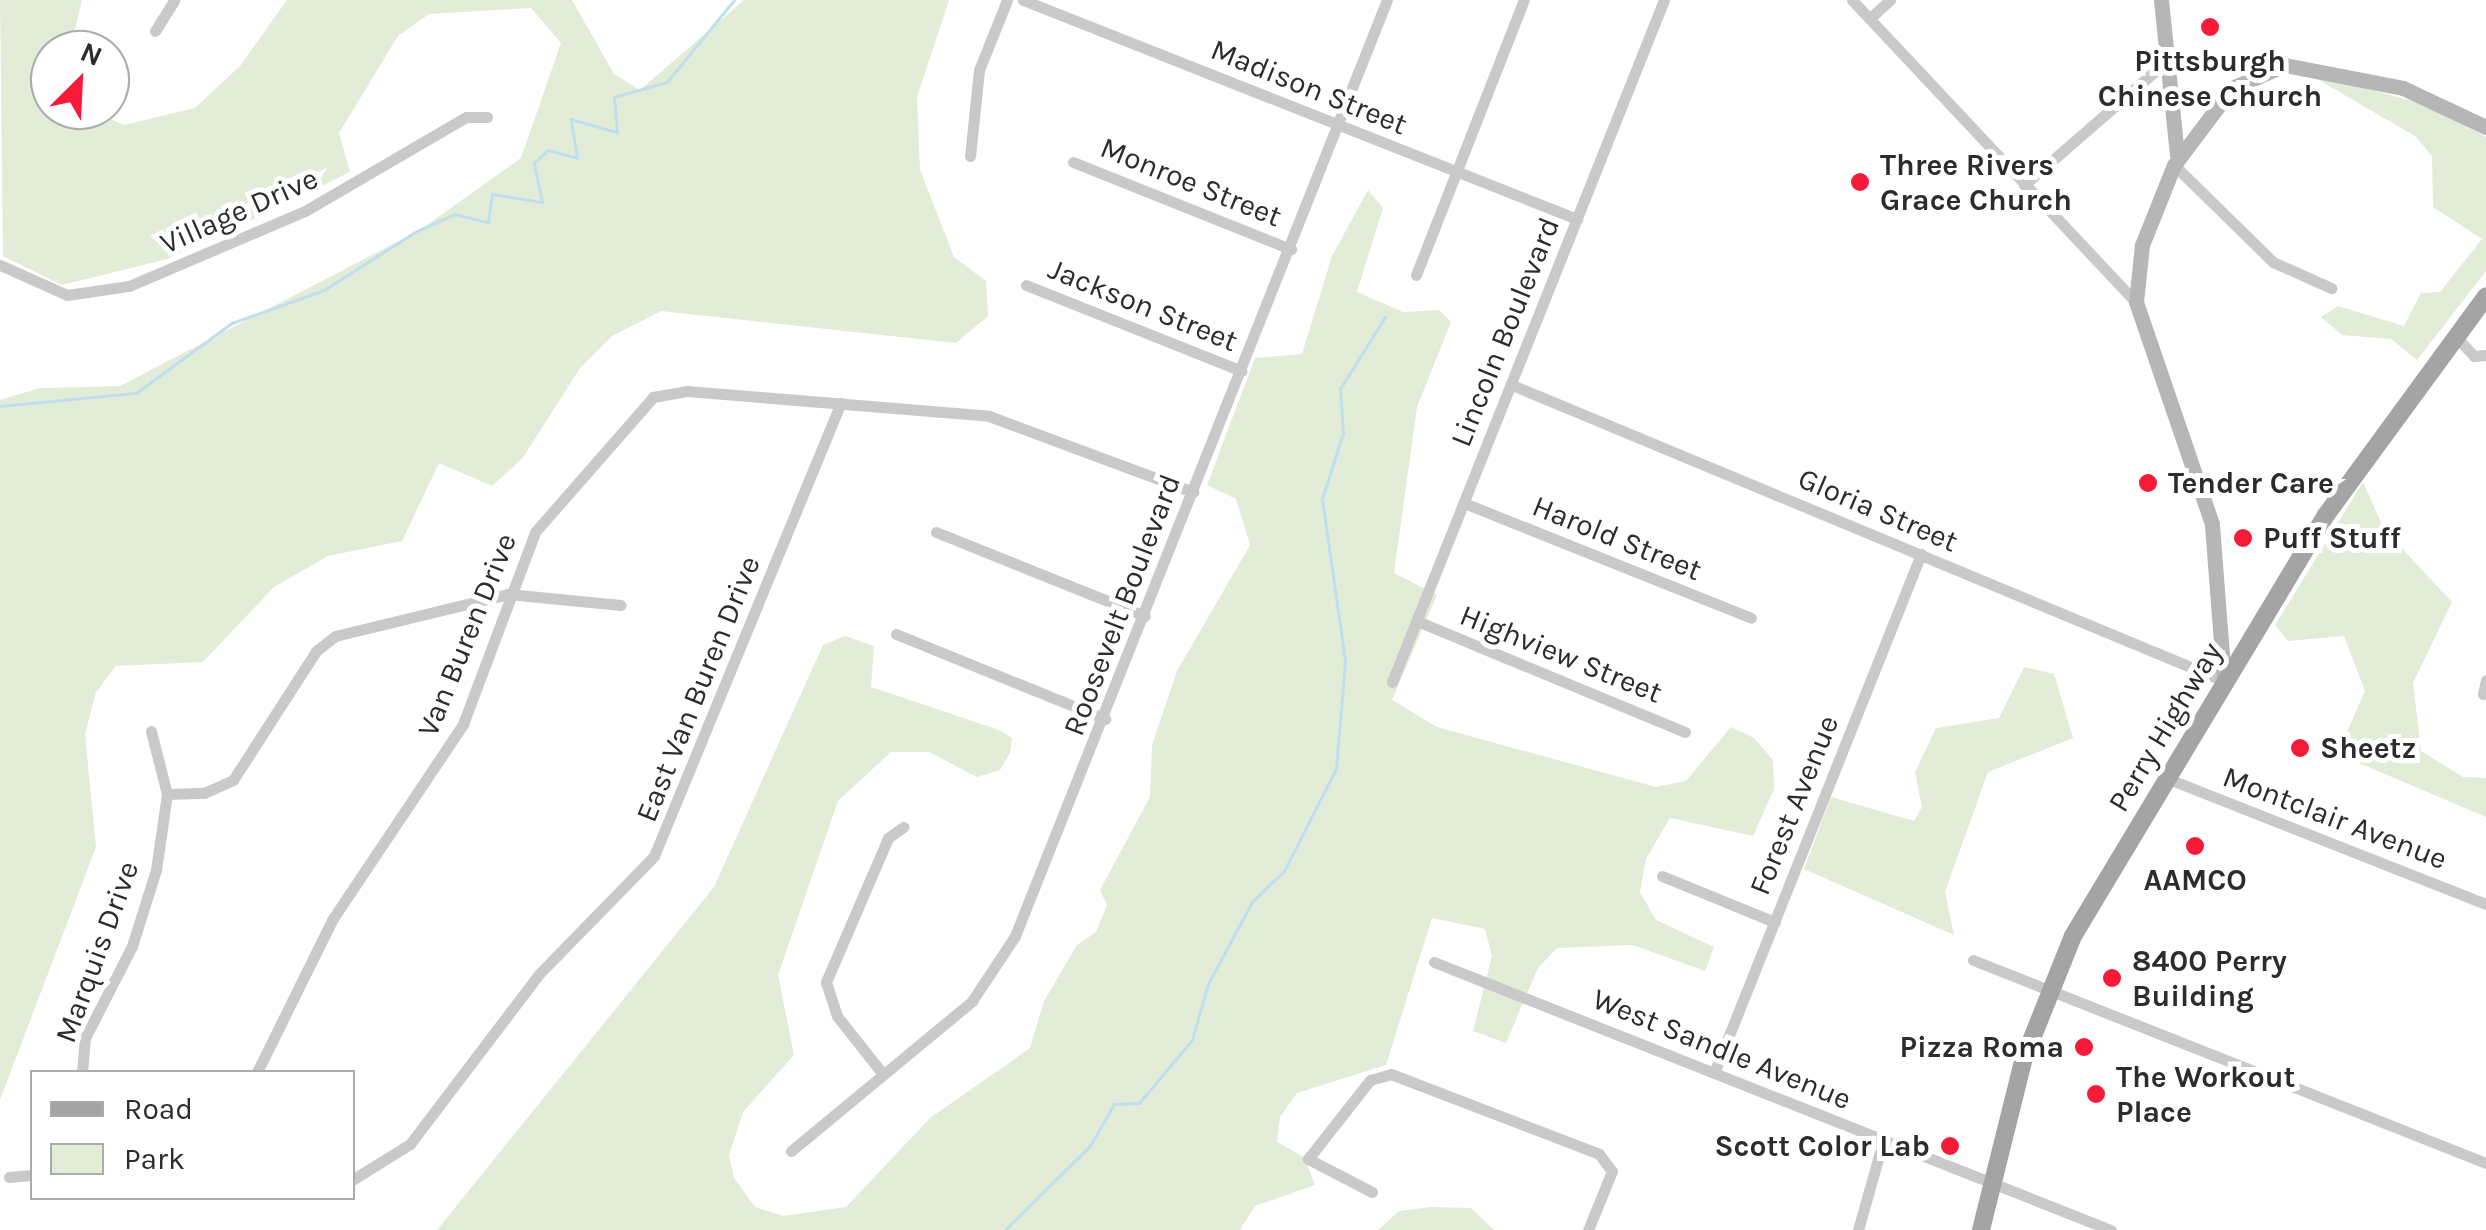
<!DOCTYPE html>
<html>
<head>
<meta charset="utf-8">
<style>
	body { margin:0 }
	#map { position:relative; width:2486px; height:1230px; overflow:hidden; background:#fff; font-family:Karla,sans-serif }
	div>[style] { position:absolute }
	.green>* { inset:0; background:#e3ecd7 }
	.stream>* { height:2.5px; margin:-1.25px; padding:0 1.25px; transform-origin:1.25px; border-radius:1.25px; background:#c0dfee }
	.street>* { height:11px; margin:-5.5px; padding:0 5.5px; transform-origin:5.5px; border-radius:5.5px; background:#c9c9c9 }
	.secondary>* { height:15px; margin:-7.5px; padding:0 7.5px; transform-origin:7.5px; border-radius:7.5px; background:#b6b6b6 }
	.primary>* { height:18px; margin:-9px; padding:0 9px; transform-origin:9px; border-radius:9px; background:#a4a4a4 }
	.dots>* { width:28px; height:28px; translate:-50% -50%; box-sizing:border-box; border:5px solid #fff; border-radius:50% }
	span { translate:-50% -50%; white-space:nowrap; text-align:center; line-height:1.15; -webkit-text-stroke:10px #fff; paint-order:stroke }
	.poi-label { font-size:30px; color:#2c2c2c; font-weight:700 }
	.left { translate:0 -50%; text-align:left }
	.right { translate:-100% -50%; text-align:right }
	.street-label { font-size:30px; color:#2c2c2c }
	.legend { position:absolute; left:30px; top:1070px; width:325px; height:130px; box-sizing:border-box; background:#fff; border:2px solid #ababab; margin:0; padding:12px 18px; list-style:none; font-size:30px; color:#2c2c2c }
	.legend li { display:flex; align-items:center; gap:20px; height:50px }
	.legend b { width:50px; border:2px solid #ababab }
	.north { position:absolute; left:30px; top:30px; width:100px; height:100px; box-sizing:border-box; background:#fff; border:2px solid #ababab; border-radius:50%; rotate:24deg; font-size:28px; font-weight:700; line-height:40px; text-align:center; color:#2c2c2c }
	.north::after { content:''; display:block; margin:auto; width:35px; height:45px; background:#f71a39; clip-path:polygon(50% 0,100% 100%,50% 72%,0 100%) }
</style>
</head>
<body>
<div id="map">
	<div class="green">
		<div style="clip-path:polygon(0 0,82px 0,70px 50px,50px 50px,50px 110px,89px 110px,124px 125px,195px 108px,240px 66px,287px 0,572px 0,614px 74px,640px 90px,744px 0,949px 0,917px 97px,920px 170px,954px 257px,986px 281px,988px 316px,956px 343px,661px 311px,612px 336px,580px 368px,522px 459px,492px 486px,439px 463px,402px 541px,328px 556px,274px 587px,203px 662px,116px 666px,96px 692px,85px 734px,96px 847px,0 1100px,0 400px,40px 388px,120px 386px,420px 230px,521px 158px,561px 43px,531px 8px,429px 14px,398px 36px,339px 133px,350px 172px,239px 226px,235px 217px,206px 230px,210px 240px,167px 259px,62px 285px,3px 256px)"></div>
		<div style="clip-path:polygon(2305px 72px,2424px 104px,2486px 137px,2486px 271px,2417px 360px,2391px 339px,2342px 335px,2321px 317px,2338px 306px,2404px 326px,2421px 293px,2440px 292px,2482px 239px,2433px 207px,2432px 156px,2415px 136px)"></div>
		<div style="clip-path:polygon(1368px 190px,1383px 208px,1357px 292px,1403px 312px,1439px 310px,1451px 322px,1417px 407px,1394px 573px,1437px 595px,1392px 700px,1437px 727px,1656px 787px,1686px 781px,1731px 727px,1754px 738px,1773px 760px,1774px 789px,1753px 836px,1670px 818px,1646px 859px,1640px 892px,1656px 920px,1714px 947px,1705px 971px,1633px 945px,1557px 948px,1538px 968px,1506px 1043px,1473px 1031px,1492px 956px,1485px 929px,1432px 918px,1386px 1065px,1297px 1093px,1280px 1117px,1277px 1142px,1304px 1157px,1315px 1185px,1255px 1206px,1240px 1230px,437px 1230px,714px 887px,823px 645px,845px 636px,874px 646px,871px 687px,999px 730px,1012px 738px,1010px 753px,1000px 770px,977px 777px,929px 752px,891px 752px,838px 801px,778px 975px,794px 1055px,743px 1112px,729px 1155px,734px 1178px,755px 1207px,783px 1216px,846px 1207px,930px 1118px,1030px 1048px,1044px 1001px,1077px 945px,1096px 932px,1107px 905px,1100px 890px,1150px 797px,1152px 745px,1177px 671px,1250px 545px,1236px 499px,1207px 485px,1255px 358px,1302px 354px,1332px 256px)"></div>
		<div style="clip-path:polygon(2363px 482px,2384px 529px,2452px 602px,2413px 683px,2421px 751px,2463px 777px,2486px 778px,2486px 817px,2345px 757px,2341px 745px,2365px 691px,2344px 636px,2288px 641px,2275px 625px)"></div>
		<div style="clip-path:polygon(2024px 667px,2054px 674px,2073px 738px,1988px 772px,1945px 892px,1954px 935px,1804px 869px,1831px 797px,1914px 821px,1922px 807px,1915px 772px,1936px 728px,1999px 718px)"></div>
		<div style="clip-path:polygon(1431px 1207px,1471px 1208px,1494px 1230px,1378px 1230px,1399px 1211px)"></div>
	</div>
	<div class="stream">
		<div style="left:0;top:406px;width:137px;rotate:-5.5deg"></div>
		<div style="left:136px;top:393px;width:119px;rotate:-36.1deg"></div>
		<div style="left:232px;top:323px;width:98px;rotate:-19.7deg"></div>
		<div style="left:324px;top:290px;width:108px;rotate:-32.5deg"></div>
		<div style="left:415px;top:232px;width:44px;rotate:-24.2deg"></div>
		<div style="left:455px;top:214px;width:34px;rotate:14deg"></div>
		<div style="left:488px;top:222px;width:28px;rotate:-82deg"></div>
		<div style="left:492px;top:194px;width:51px;rotate:9.1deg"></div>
		<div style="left:542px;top:202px;width:40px;rotate:-102deg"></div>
		<div style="left:534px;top:163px;width:19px;rotate:-43deg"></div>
		<div style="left:548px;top:150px;width:30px;rotate:15deg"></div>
		<div style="left:577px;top:158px;width:39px;rotate:-99deg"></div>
		<div style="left:571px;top:119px;width:48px;rotate:15.8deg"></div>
		<div style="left:617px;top:132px;width:35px;rotate:-95deg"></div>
		<div style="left:614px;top:97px;width:55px;rotate:-15.8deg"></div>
		<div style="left:667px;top:82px;width:106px;rotate:-50.7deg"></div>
		<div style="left:1005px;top:1230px;width:120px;rotate:-44.7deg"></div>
		<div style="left:1090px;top:1146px;width:48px;rotate:-60.3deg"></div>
		<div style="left:1114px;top:1104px;width:25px;rotate:-2deg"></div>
		<div style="left:1139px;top:1103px;width:82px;rotate:-49.9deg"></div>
		<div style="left:1192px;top:1040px;width:58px;rotate:-74.1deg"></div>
		<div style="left:1208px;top:984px;width:93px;rotate:-61.8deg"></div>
		<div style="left:1252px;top:902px;width:45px;rotate:-44.1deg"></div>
		<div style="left:1284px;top:871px;width:114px;rotate:-63deg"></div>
		<div style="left:1336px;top:769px;width:108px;rotate:-85.2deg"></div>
		<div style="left:1345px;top:661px;width:164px;rotate:-98.1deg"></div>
		<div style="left:1322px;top:499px;width:69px;rotate:-72.3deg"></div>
		<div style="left:1343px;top:433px;width:44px;rotate:-93.9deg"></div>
		<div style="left:1340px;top:389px;width:85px;rotate:-58deg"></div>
	</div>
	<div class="street">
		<div style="left:1023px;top:0;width:596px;rotate:21.57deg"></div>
		<div style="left:1852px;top:0;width:415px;rotate:46.8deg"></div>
		<div style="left:1870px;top:18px;width:27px;rotate:-42deg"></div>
		<div style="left:155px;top:31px;width:36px;rotate:-58deg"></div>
		<div style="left:970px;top:156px;width:86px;rotate:-84deg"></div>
		<div style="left:979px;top:70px;width:75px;rotate:-68.2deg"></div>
		<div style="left:1073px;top:162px;width:235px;rotate:21.8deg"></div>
		<div style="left:2174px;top:165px;width:139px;rotate:44.4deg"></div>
		<div style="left:2273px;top:262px;width:64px;rotate:24.1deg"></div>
		<div style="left:2024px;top:185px;width:194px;rotate:-41deg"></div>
		<div style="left:0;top:265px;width:73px;rotate:24.1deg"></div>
		<div style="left:67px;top:295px;width:63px;rotate:-8.3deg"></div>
		<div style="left:129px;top:286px;width:191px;rotate:-23.1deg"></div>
		<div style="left:305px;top:211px;width:186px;rotate:-30.3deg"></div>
		<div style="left:466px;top:117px;width:21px"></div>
		<div style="left:1416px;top:275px;width:295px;rotate:-68.6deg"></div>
		<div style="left:1026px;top:285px;width:232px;rotate:21.7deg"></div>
		<div style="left:2459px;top:340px;width:22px;rotate:47deg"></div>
		<div style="left:2474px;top:356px;width:12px;rotate:-5deg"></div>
		<div style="left:1512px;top:385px;width:771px;rotate:22.57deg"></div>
		<div style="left:1464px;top:503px;width:309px;rotate:21.8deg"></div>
		<div style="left:936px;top:532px;width:225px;rotate:21.9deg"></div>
		<div style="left:1417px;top:621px;width:290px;rotate:22.5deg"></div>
		<div style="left:896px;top:634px;width:226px;rotate:22.1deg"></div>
		<div style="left:1392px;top:682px;width:734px;rotate:-68.26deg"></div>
		<div style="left:2483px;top:694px;width:14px;rotate:-78deg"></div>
		<div style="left:2166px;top:778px;width:344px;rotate:21.5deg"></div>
		<div style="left:167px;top:794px;width:37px;rotate:-2deg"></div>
		<div style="left:204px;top:793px;width:32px;rotate:-24deg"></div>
		<div style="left:233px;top:780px;width:153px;rotate:-57.2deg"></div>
		<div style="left:316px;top:651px;width:24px;rotate:-38deg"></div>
		<div style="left:335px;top:636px;width:178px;rotate:-13.6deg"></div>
		<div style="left:508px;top:594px;width:113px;rotate:5.6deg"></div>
		<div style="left:1662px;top:876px;width:122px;rotate:22.2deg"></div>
		<div style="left:1973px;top:960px;width:552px;rotate:21.59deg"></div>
		<div style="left:1434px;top:962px;width:728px;rotate:21.6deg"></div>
		<div style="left:82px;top:1072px;width:34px;rotate:-85deg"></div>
		<div style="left:85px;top:1038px;width:103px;rotate:-62.9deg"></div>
		<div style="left:132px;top:946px;width:80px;rotate:-72.5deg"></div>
		<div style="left:156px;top:870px;width:77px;rotate:-81.8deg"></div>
		<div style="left:167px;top:794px;width:65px;rotate:-104.3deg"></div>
		<div style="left:257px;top:1072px;width:169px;rotate:-63.7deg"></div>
		<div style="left:332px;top:920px;width:236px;rotate:-56.2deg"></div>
		<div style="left:463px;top:724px;width:205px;rotate:-69.4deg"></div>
		<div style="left:535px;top:532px;width:179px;rotate:-48.8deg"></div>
		<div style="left:653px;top:397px;width:35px;rotate:-10deg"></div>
		<div style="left:687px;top:391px;width:303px;rotate:4.7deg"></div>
		<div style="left:989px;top:416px;width:218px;rotate:20.4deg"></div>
		<div style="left:882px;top:1073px;width:73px;rotate:-128.3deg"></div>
		<div style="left:837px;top:1016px;width:36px;rotate:-108deg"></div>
		<div style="left:826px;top:982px;width:157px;rotate:-66.7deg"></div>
		<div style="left:888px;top:838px;width:19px;rotate:-36deg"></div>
		<div style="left:1714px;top:1073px;width:559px;rotate:-68.26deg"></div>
		<div style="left:791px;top:1151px;width:235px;rotate:-39.6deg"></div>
		<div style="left:972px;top:1001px;width:78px;rotate:-56.5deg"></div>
		<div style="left:1015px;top:936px;width:1007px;rotate:-68.33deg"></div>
		<div style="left:9px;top:1177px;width:23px;rotate:-5deg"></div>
		<div style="left:352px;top:1180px;width:68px;rotate:-31.8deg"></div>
		<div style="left:410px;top:1144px;width:215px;rotate:-52.8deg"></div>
		<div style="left:540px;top:973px;width:163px;rotate:-45.7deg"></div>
		<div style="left:654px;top:856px;width:490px;rotate:-67.6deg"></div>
		<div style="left:1372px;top:1192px;width:72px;rotate:-152.7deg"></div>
		<div style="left:1308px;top:1159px;width:100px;rotate:-51.9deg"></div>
		<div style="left:1370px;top:1080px;width:22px;rotate:-16deg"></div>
		<div style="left:1391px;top:1074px;width:223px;rotate:21deg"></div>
		<div style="left:1599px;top:1154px;width:21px;rotate:53deg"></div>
		<div style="left:1612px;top:1171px;width:64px;rotate:112.1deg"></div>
		<div style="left:1858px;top:1230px;width:92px;rotate:-74.3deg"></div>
	</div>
	<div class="secondary">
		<div style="left:2161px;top:0;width:155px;rotate:84.1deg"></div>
		<div style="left:2224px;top:681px;width:157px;rotate:-94.4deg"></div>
		<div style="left:2212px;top:524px;width:235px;rotate:-108.9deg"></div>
		<div style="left:2136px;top:302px;width:57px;rotate:-84deg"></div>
		<div style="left:2142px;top:245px;width:86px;rotate:-68.2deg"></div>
		<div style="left:2174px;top:165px;width:96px;rotate:-53deg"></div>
		<div style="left:2232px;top:88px;width:58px;rotate:-23.5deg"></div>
		<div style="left:2285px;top:65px;width:120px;rotate:11deg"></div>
		<div style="left:2403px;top:88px;width:92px;rotate:25.2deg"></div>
	</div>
	<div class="primary">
		<div style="left:1981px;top:1230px;width:174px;rotate:-76deg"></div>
		<div style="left:2023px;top:1061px;width:135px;rotate:-68.2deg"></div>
		<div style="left:2073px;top:936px;width:491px;rotate:-59deg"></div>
		<div style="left:2326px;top:515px;width:271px;rotate:-53.8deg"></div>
	</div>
	<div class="dots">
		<div style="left:2210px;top:27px;background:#f71a39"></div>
		<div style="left:1860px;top:182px;background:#f71a39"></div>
		<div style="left:2148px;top:483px;background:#f71a39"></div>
		<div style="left:2243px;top:538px;background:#f71a39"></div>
		<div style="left:2300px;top:748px;background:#f71a39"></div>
		<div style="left:2195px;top:846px;background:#f71a39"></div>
		<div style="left:2112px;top:978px;background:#f71a39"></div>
		<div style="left:2084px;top:1047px;background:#f71a39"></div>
		<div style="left:2096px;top:1094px;background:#f71a39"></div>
		<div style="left:1950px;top:1146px;background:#f71a39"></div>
	</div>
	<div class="poi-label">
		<span style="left:2210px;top:78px">Pittsburgh<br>Chinese Church</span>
		<span class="left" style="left:1880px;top:182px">Three Rivers<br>Grace Church</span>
		<span class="left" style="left:2168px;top:483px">Tender Care</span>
		<span class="left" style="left:2263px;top:538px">Puff Stuff</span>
		<span class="left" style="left:2320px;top:748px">Sheetz</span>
		<span style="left:2195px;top:880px">AAMCO</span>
		<span class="left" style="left:2132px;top:978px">8400 Perry<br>Building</span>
		<span class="right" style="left:2064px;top:1047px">Pizza Roma</span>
		<span class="left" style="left:2116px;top:1094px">The Workout<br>Place</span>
		<span class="right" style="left:1930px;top:1146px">Scott Color Lab</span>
	</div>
	<div class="street-label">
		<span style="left:1309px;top:87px;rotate:22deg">Madison Street</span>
		<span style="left:1191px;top:182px;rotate:22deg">Monroe Street</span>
		<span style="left:239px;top:211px;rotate:-24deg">Village Drive</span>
		<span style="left:1143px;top:305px;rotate:22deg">Jackson Street</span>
		<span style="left:1505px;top:332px;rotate:-68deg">Lincoln Boulevard</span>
		<span style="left:1878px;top:510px;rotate:23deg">Gloria Street</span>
		<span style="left:1617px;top:538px;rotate:22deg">Harold Street</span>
		<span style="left:1122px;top:605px;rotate:-69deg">Roosevelt Boulevard</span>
		<span style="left:467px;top:635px;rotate:-68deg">Van Buren Drive</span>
		<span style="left:1561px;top:654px;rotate:22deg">Highview Street</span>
		<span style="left:698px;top:689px;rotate:-68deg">East Van Buren Drive</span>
		<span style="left:2165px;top:727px;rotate:-59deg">Perry Highway</span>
		<span style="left:1794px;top:805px;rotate:-68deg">Forest Avenue</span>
		<span style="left:2335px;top:818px;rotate:21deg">Montclair Avenue</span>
		<span style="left:97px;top:952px;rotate:-70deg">Marquis Drive</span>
		<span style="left:1722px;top:1049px;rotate:22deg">West Sandle Avenue</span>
	</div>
	<ul class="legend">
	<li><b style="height:12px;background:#a4a4a4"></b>Road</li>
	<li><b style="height:28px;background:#e3ecd7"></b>Park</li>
	</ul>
	<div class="north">N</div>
</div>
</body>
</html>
